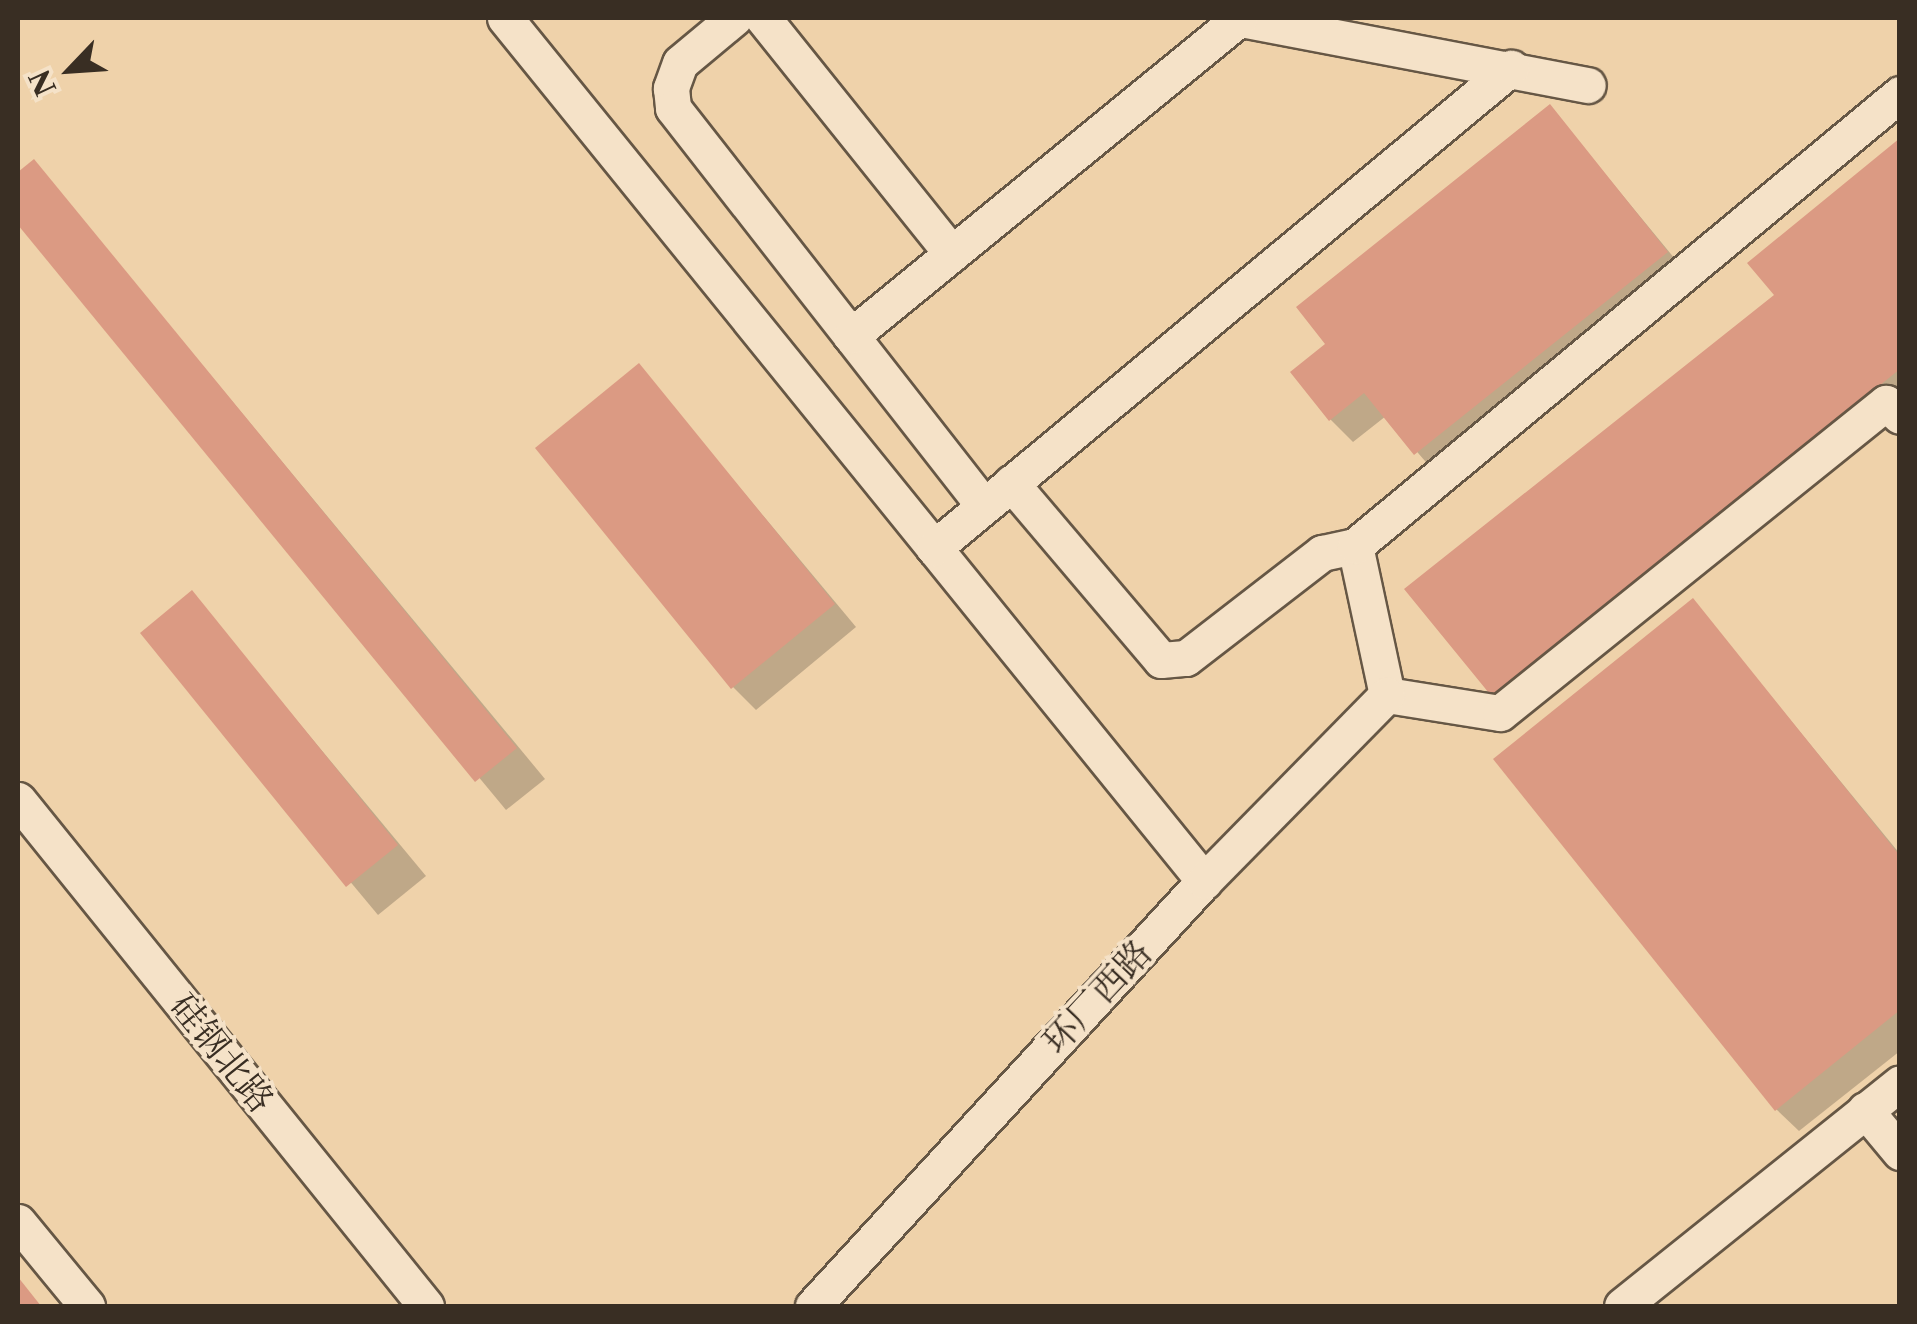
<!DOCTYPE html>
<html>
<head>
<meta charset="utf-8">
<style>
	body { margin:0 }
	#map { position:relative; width:1917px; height:1324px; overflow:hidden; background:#efd2aa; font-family:"Libre Caslon Text","Noto Serif SC",serif }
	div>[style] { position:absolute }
	.shadow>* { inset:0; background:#0003 }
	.building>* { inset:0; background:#db9a83 }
	.roads { filter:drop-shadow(2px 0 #665745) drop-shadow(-2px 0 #665745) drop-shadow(0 2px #665745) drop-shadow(0 -2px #665745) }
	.minor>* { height:35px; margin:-17.5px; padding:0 17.5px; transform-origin:17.5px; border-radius:17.5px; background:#f5e2c8 }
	span { translate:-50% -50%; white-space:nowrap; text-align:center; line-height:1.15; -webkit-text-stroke:8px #f5e2c8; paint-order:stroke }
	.street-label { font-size:35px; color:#392e23 }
	.frame { position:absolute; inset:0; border:20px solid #392e23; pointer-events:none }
	.north { position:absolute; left:20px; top:20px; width:100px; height:100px; -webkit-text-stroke:8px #f5e2c8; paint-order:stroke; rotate:245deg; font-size:28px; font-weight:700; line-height:40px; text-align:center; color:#392e23 }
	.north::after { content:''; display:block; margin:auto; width:35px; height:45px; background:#392e23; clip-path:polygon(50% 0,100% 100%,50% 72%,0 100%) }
</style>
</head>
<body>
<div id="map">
	<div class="shadow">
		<div style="clip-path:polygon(1550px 107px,1689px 276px,1438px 476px,1386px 416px,1353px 442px,1330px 419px,1328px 344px)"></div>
		<div style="clip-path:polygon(1900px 141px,1900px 410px,1517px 719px,1777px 296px)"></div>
		<div style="clip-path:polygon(34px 162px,545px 779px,506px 810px,18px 221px,18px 176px)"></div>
		<div style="clip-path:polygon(639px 367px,856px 627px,756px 710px,733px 687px)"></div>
		<div style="clip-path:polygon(192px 594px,426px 876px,378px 915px,143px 633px)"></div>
		<div style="clip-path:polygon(1693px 601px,1900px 854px,1900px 1051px,1799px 1131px,1776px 1109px)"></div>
	</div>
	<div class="building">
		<div style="clip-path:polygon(1550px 104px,1668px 252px,1414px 455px,1364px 393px,1329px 421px,1290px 372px,1325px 344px,1296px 307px)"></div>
		<div style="clip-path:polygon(1900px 138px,1900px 369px,1493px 698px,1404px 589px,1774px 295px,1747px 263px)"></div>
		<div style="clip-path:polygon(34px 159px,517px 748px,475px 782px,18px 225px,18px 172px)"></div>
		<div style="clip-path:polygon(639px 363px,835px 604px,731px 689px,535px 448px)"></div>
		<div style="clip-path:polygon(192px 590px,398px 845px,346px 887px,140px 633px)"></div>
		<div style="clip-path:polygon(1693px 598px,1900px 856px,1900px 1010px,1775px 1111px,1493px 759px)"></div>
		<div style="clip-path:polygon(18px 1277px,41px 1306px,18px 1306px)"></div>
	</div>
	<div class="roads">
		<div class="minor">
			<div style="left:505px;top:18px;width:1111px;rotate:50.99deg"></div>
			<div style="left:734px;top:18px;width:70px;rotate:140.2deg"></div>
			<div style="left:680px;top:63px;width:27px;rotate:110deg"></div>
			<div style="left:671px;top:88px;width:20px;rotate:84deg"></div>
			<div style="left:673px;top:108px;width:505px;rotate:52deg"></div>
			<div style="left:763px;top:18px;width:302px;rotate:51.3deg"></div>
			<div style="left:1236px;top:18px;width:358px;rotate:10.8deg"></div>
			<div style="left:851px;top:336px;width:502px;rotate:-39.27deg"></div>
			<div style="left:1011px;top:483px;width:232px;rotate:49.7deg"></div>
			<div style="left:1161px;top:660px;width:25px;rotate:-5deg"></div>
			<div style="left:1186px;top:658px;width:172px;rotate:-37.7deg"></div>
			<div style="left:1322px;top:553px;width:34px;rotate:-12deg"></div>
			<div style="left:934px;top:548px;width:751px;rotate:-39.76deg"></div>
			<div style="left:1387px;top:695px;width:152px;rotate:-102.1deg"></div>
			<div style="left:1355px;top:546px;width:708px;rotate:-39.67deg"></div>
			<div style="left:1387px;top:695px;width:114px;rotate:9.1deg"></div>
			<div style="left:1500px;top:713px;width:495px;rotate:-38.8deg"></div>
			<div style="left:1886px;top:403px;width:19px;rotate:43deg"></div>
			<div style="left:18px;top:800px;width:650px;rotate:51.12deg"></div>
			<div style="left:1865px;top:1110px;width:55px;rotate:50.2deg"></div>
			<div style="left:18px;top:1222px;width:109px;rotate:50.6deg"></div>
			<div style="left:813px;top:1306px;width:577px;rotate:-47.39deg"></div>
			<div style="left:1204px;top:881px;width:261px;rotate:-45.5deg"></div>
			<div style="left:1622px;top:1306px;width:356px;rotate:-38.7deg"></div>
		</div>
	</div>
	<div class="street-label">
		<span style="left:1097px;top:997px;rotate:-47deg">环厂西路</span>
		<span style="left:222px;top:1053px;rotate:51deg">硅钢北路</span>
	</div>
	<div class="frame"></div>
	<div class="north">N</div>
</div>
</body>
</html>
